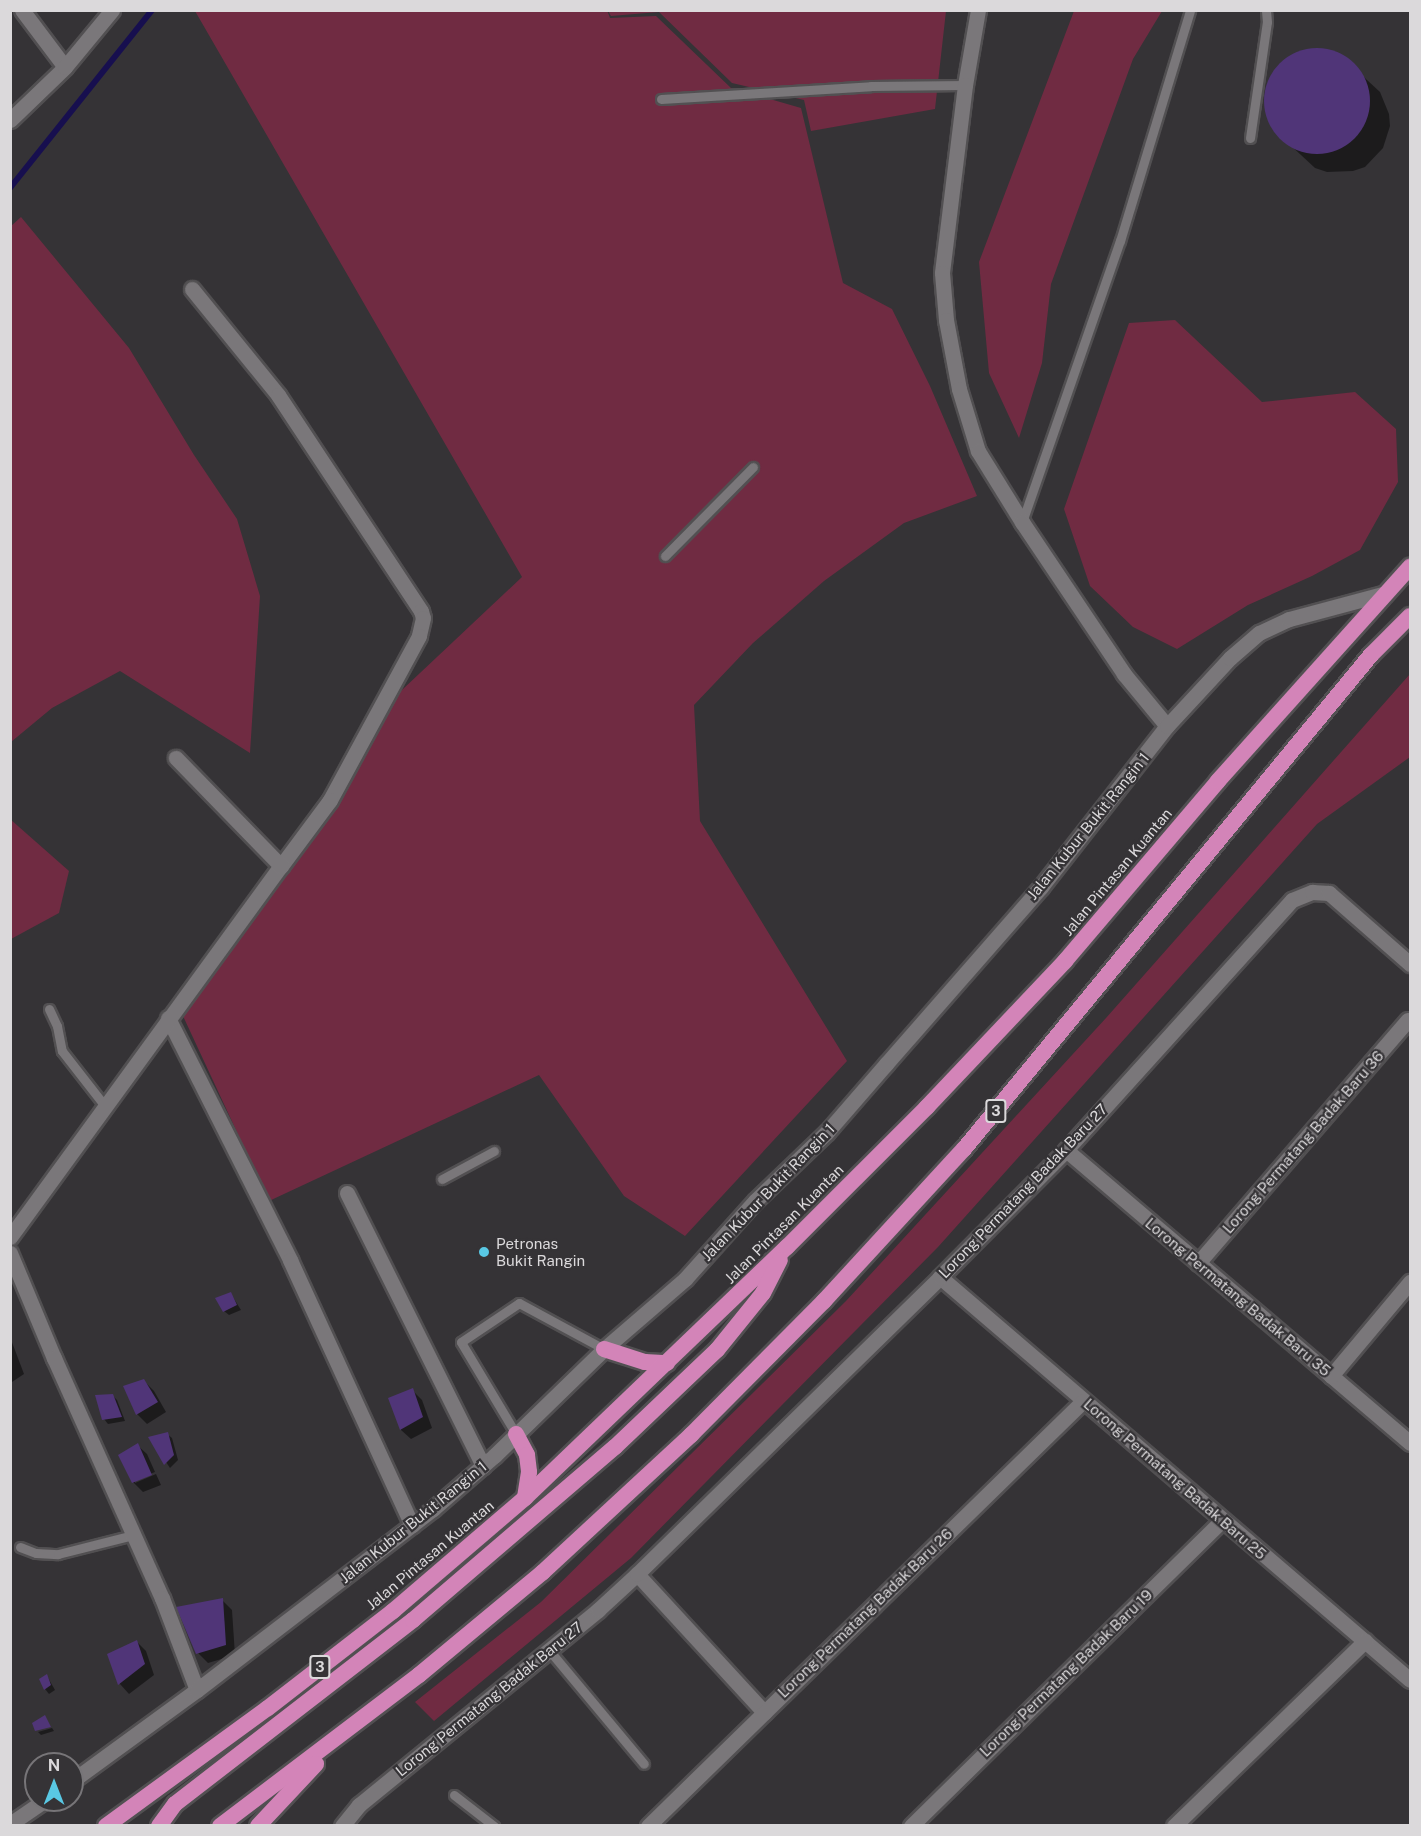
<!DOCTYPE html>
<html>
<head>
<meta charset="utf-8">
<style>
	body { margin:0 }
	#map { position:relative; width:1421px; height:1836px; overflow:hidden; background:#353336; font-family:"Public Sans",sans-serif }
	div>[style] { position:absolute }
	.green>* { inset:0; background:#702b42 }
	.shadow>* { inset:0; background:#0007 }
	.stream>* { height:6px; margin:-3px; padding:0 3px; transform-origin:3px; border-radius:3px; background:#170f4f }
	.building>* { inset:0; background:#503578 }
	.round { border-radius:50% }
	.roads { filter:drop-shadow(2px 0 #525052) drop-shadow(-2px 0 #525052) drop-shadow(0 2px #525052) drop-shadow(0 -2px #525052) }
	.service>* { height:9px; margin:-4.5px; padding:0 4.5px; transform-origin:4.5px; border-radius:4.5px; background:#7a777a }
	.minor>* { height:15px; margin:-7.5px; padding:0 7.5px; transform-origin:7.5px; border-radius:7.5px; background:#7a777a }
	.trunk>* { height:16px; margin:-8px; padding:0 8px; transform-origin:8px; border-radius:8px; background:#d384b8 }
	.dots>* { width:16px; height:16px; translate:-50% -50%; box-sizing:border-box; border:3px solid #353336; border-radius:50% }
	span { translate:-50% -50%; white-space:nowrap; text-align:center; line-height:1.15; -webkit-text-stroke:4.5px #353336; paint-order:stroke }
	.shield-label span { padding:2px 4px; background:#353336; border:2px solid; border-radius:4px; -webkit-text-stroke-width:0 }
	.shield-label { font-size:14px; color:#dbd9db; font-weight:700 }
	.street-label { font-size:15px; color:#dbd9db }
	.poi-label { font-size:15px; color:#dbd9db }
	.left { translate:0 -50%; text-align:left }
	.frame { position:absolute; inset:0; border:12px solid #dbd9db; pointer-events:none }
	.north { position:absolute; left:24px; top:1752px; width:60px; height:60px; box-sizing:border-box; background:#353336; border:2px solid #777578; border-radius:50%; rotate:0deg; font-size:16px; font-weight:700; line-height:24px; text-align:center; color:#dbd9db }
	.north::after { content:''; display:block; margin:auto; width:21px; height:27px; background:#59c8e4; clip-path:polygon(50% 0,100% 100%,50% 72%,0 100%) }
</style>
</head>
<body>
<div id="map">
	<div class="green">
		<div style="clip-path:polygon(607px 10px,610px 18px,656px 16px,731px 88px,801px 108px,843px 283px,892px 309px,930px 386px,977px 496px,904px 523px,824px 581px,753px 643px,694px 705px,700px 821px,847px 1061px,685px 1236px,624px 1196px,539px 1075px,269px 1201px,183px 1016px,311px 828px,369px 721px,522px 577px,195px 11px)"></div>
		<div style="clip-path:polygon(608px 11px,946px 11px,935px 109px,811px 131px,804px 100px,732px 83px,659px 12px,611px 16px)"></div>
		<div style="clip-path:polygon(1074px 11px,1162px 11px,1133px 59px,1051px 284px,1042px 363px,1019px 438px,989px 373px,979px 262px)"></div>
		<div style="clip-path:polygon(21px 217px,129px 348px,194px 455px,237px 519px,260px 596px,250px 753px,120px 671px,52px 708px,11px 742px,10px 227px)"></div>
		<div style="clip-path:polygon(1175px 320px,1262px 402px,1355px 392px,1396px 429px,1398px 482px,1360px 550px,1312px 576px,1248px 605px,1177px 649px,1133px 627px,1090px 586px,1064px 509px,1129px 323px)"></div>
		<div style="clip-path:polygon(1410px 674px,1410px 757px,1317px 824px,938px 1247px,631px 1558px,434px 1721px,415px 1702px,541px 1602px,846px 1301px,1106px 1018px)"></div>
		<div style="clip-path:polygon(10px 819px,69px 871px,59px 913px,11px 939px)"></div>
	</div>
	<div class="shadow">
		<div style="clip-path:polygon(1305px 51px,1329px 51px,1340px 55px,1380px 92px,1389px 114px,1390px 126px,1383px 148px,1365px 167px,1353px 171px,1327px 172px,1315px 168px,1274px 130px,1269px 119px,1266px 94px,1275px 72px,1283px 62px)"></div>
		<div style="clip-path:polygon(231px 1294px,241px 1310px,229px 1315px,224px 1311px)"></div>
		<div style="clip-path:polygon(10px 1337px,24px 1374px,12px 1382px,10px 1381px)"></div>
		<div style="clip-path:polygon(144px 1381px,154px 1391px,166px 1412px,147px 1424px,137px 1414px)"></div>
		<div style="clip-path:polygon(412px 1390px,422px 1400px,432px 1428px,411px 1439px,401px 1430px,390px 1399px)"></div>
		<div style="clip-path:polygon(112px 1395px,117px 1400px,125px 1421px,108px 1424px,104px 1419px)"></div>
		<div style="clip-path:polygon(167px 1434px,172px 1438px,178px 1460px,170px 1468px,150px 1438px)"></div>
		<div style="clip-path:polygon(137px 1445px,147px 1454px,155px 1472px,135px 1480px,135px 1483px,156px 1474px,161px 1485px,143px 1492px,133px 1482px)"></div>
		<div style="clip-path:polygon(222px 1600px,232px 1610px,235px 1655px,208px 1663px,198px 1653px)"></div>
		<div style="clip-path:polygon(136px 1641px,146px 1651px,154px 1675px,129px 1694px,120px 1684px,109px 1655px)"></div>
		<div style="clip-path:polygon(47px 1676px,55px 1690px,49px 1694px,45px 1689px)"></div>
		<div style="clip-path:polygon(52px 1728px,54px 1731px,41px 1735px,38px 1732px)"></div>
	</div>
	<div class="stream">
		<div style="left:10px;top:188px;width:228px;rotate:-51.4deg"></div>
	</div>
	<div class="building">
		<div class="round" style="left:1264px;top:48px;width:106px;height:106px"></div>
		<div style="clip-path:polygon(231px 1292px,237px 1305px,223px 1312px,215px 1298px)"></div>
		<div style="clip-path:polygon(144px 1379px,158px 1402px,136px 1415px,123px 1386px)"></div>
		<div style="clip-path:polygon(413px 1388px,423px 1417px,400px 1430px,388px 1398px)"></div>
		<div style="clip-path:polygon(113px 1394px,122px 1417px,102px 1420px,95px 1395px)"></div>
		<div style="clip-path:polygon(168px 1432px,174px 1455px,164px 1465px,148px 1437px)"></div>
		<div style="clip-path:polygon(138px 1443px,152px 1475px,132px 1483px,118px 1455px)"></div>
		<div style="clip-path:polygon(223px 1598px,226px 1645px,196px 1654px,176px 1607px)"></div>
		<div style="clip-path:polygon(137px 1640px,145px 1664px,118px 1685px,107px 1654px)"></div>
		<div style="clip-path:polygon(47px 1674px,51px 1685px,44px 1690px,39px 1679px)"></div>
		<div style="clip-path:polygon(45px 1715px,51px 1727px,35px 1731px,32px 1723px)"></div>
	</div>
	<div class="roads">
		<div class="service">
			<div style="left:661px;top:99px;width:210px;rotate:-3.5deg"></div>
			<div style="left:871px;top:86px;width:94px;rotate:-0.6deg"></div>
			<div style="left:1250px;top:138px;width:117px;rotate:-81.7deg"></div>
			<div style="left:1267px;top:22px;width:12px;rotate:-95deg"></div>
			<div style="left:1022px;top:522px;width:298px;rotate:-70.8deg"></div>
			<div style="left:1120px;top:241px;width:241px;rotate:-73.1deg"></div>
			<div style="left:665px;top:556px;width:125px;rotate:-45.3deg"></div>
			<div style="left:49px;top:1009px;width:19px;rotate:65deg"></div>
			<div style="left:57px;top:1026px;width:25px;rotate:79deg"></div>
			<div style="left:62px;top:1051px;width:70px;rotate:52deg"></div>
			<div style="left:442px;top:1179px;width:59px;rotate:-28.3deg"></div>
			<div style="left:516px;top:1434px;width:107px;rotate:-120.9deg"></div>
			<div style="left:461px;top:1342px;width:70px;rotate:-33.9deg"></div>
			<div style="left:519px;top:1303px;width:97px;rotate:28.4deg"></div>
			<div style="left:20px;top:1547px;width:17px;rotate:21deg"></div>
			<div style="left:36px;top:1553px;width:22px;rotate:3deg"></div>
			<div style="left:58px;top:1554px;width:77px;rotate:-14.2deg"></div>
			<div style="left:549px;top:1650px;width:148px;rotate:50.2deg"></div>
			<div style="left:454px;top:1795px;width:51px;rotate:37.8deg"></div>
		</div>
		<div class="minor">
			<div style="left:22px;top:10px;width:71px;rotate:53deg"></div>
			<div style="left:978px;top:10px;width:76px;rotate:99.8deg"></div>
			<div style="left:965px;top:85px;width:189px;rotate:97deg"></div>
			<div style="left:942px;top:273px;width:47px;rotate:85.1deg"></div>
			<div style="left:946px;top:320px;width:70px;rotate:79.3deg"></div>
			<div style="left:959px;top:389px;width:65px;rotate:73deg"></div>
			<div style="left:978px;top:451px;width:84px;rotate:58.2deg"></div>
			<div style="left:1022px;top:522px;width:183px;rotate:56.1deg"></div>
			<div style="left:1124px;top:674px;width:67px;rotate:50.4deg"></div>
			<div style="left:10px;top:120px;width:76px;rotate:-43.9deg"></div>
			<div style="left:65px;top:67px;width:74px;rotate:-50.5deg"></div>
			<div style="left:192px;top:289px;width:136px;rotate:50.9deg"></div>
			<div style="left:278px;top:395px;width:259px;rotate:56.5deg"></div>
			<div style="left:421px;top:611px;width:7px;rotate:74deg"></div>
			<div style="left:423px;top:618px;width:18px;rotate:103deg"></div>
			<div style="left:419px;top:636px;width:187px;rotate:118.5deg"></div>
			<div style="left:330px;top:800px;width:82px;rotate:126.6deg"></div>
			<div style="left:168px;top:1018px;width:271px;rotate:63.2deg"></div>
			<div style="left:290px;top:1260px;width:292px;rotate:65.3deg"></div>
			<div style="left:1066px;top:1150px;width:452px;rotate:40.4deg"></div>
			<div style="left:347px;top:1193px;width:305px;rotate:63.5deg"></div>
			<div style="left:10px;top:1237px;width:459px;rotate:-53.9deg"></div>
			<div style="left:281px;top:866px;width:151px;rotate:-134.2deg"></div>
			<div style="left:10px;top:1253px;width:114px;rotate:67.3deg"></div>
			<div style="left:54px;top:1358px;width:263px;rotate:65.8deg"></div>
			<div style="left:162px;top:1598px;width:98px;rotate:69.2deg"></div>
			<div style="left:1198px;top:1263px;width:321px;rotate:-49.2deg"></div>
			<div style="left:940px;top:1277px;width:619px;rotate:40.61deg"></div>
			<div style="left:1331px;top:1376px;width:123px;rotate:-50deg"></div>
			<div style="left:637px;top:1574px;width:188px;rotate:47.4deg"></div>
			<div style="left:72px;top:1781px;width:155px;rotate:-36.1deg"></div>
			<div style="left:197px;top:1690px;width:297px;rotate:-37.5deg"></div>
			<div style="left:433px;top:1509px;width:81px;rotate:-41deg"></div>
			<div style="left:494px;top:1456px;width:153px;rotate:-44.2deg"></div>
			<div style="left:604px;top:1349px;width:107px;rotate:-40.8deg"></div>
			<div style="left:685px;top:1279px;width:105px;rotate:-48.1deg"></div>
			<div style="left:755px;top:1201px;width:100px;rotate:-43.8deg"></div>
			<div style="left:827px;top:1132px;width:90px;rotate:-49.1deg"></div>
			<div style="left:886px;top:1064px;width:235px;rotate:-48.8deg"></div>
			<div style="left:1041px;top:887px;width:204px;rotate:-52deg"></div>
			<div style="left:1167px;top:726px;width:93px;rotate:-47.2deg"></div>
			<div style="left:1230px;top:658px;width:38px;rotate:-41deg"></div>
			<div style="left:1259px;top:633px;width:33px;rotate:-25deg"></div>
			<div style="left:1289px;top:619px;width:100px;rotate:-15deg"></div>
			<div style="left:10px;top:1824px;width:42px;rotate:-34.4deg"></div>
			<div style="left:342px;top:1826px;width:27px;rotate:-51deg"></div>
			<div style="left:359px;top:1805px;width:308px;rotate:-39.2deg"></div>
			<div style="left:598px;top:1610px;width:53px;rotate:-42.7deg"></div>
			<div style="left:637px;top:1574px;width:424px;rotate:-44.4deg"></div>
			<div style="left:940px;top:1277px;width:179px;rotate:-45.2deg"></div>
			<div style="left:1066px;top:1150px;width:337px;rotate:-47.9deg"></div>
			<div style="left:1292px;top:900px;width:22px;rotate:-22deg"></div>
			<div style="left:1312px;top:892px;width:17px;rotate:3deg"></div>
			<div style="left:1329px;top:893px;width:108px;rotate:41.2deg"></div>
			<div style="left:648px;top:1826px;width:608px;rotate:-44.33deg"></div>
			<div style="left:911px;top:1826px;width:436px;rotate:-44.5deg"></div>
			<div style="left:1174px;top:1826px;width:266px;rotate:-44.1deg"></div>
		</div>
		<div class="trunk">
			<div style="left:604px;top:1349px;width:43px;rotate:17.6deg"></div>
			<div style="left:645px;top:1362px;width:22px;rotate:3deg"></div>
			<div style="left:516px;top:1434px;width:24px;rotate:62deg"></div>
			<div style="left:527px;top:1455px;width:17px;rotate:83deg"></div>
			<div style="left:529px;top:1472px;width:26px;rotate:99deg"></div>
			<div style="left:106px;top:1826px;width:200px;rotate:-36.1deg"></div>
			<div style="left:268px;top:1708px;width:158px;rotate:-37.8deg"></div>
			<div style="left:393px;top:1611px;width:174px;rotate:-40.6deg"></div>
			<div style="left:525px;top:1498px;width:363px;rotate:-43.8deg"></div>
			<div style="left:787px;top:1247px;width:198px;rotate:-45deg"></div>
			<div style="left:927px;top:1107px;width:201px;rotate:-46.6deg"></div>
			<div style="left:1065px;top:961px;width:236px;rotate:-49.6deg"></div>
			<div style="left:1218px;top:781px;width:288px;rotate:-48.1deg"></div>
			<div style="left:159px;top:1826px;width:27px;rotate:-54deg"></div>
			<div style="left:175px;top:1804px;width:301px;rotate:-37.7deg"></div>
			<div style="left:413px;top:1620px;width:266px;rotate:-40.6deg"></div>
			<div style="left:615px;top:1447px;width:141px;rotate:-43.6deg"></div>
			<div style="left:717px;top:1350px;width:73px;rotate:-51.1deg"></div>
			<div style="left:763px;top:1293px;width:37px;rotate:-63deg"></div>
			<div style="left:220px;top:1826px;width:250px;rotate:-37.2deg"></div>
			<div style="left:419px;top:1675px;width:161px;rotate:-39.7deg"></div>
			<div style="left:543px;top:1572px;width:202px;rotate:-42.8deg"></div>
			<div style="left:691px;top:1435px;width:189px;rotate:-45.2deg"></div>
			<div style="left:824px;top:1301px;width:207px;rotate:-47.4deg"></div>
			<div style="left:964px;top:1149px;width:640px;rotate:-50.52deg"></div>
			<div style="left:1371px;top:655px;width:55px;rotate:-45deg"></div>
			<div style="left:258px;top:1826px;width:85px;rotate:-46.9deg"></div>
		</div>
	</div>
	<div class="dots">
		<div style="left:484px;top:1252px;background:#59c8e4"></div>
	</div>
	<div class="shield-label">
		<span style="left:996px;top:1111px">3</span>
		<span style="left:320px;top:1667px">3</span>
	</div>
	<div class="street-label">
		<span style="left:1088px;top:826px;rotate:-51deg">Jalan Kubur Bukit Rangin 1</span>
		<span style="left:1117px;top:872px;rotate:-50deg">Jalan Pintasan Kuantan</span>
		<span style="left:1303px;top:1142px;rotate:-49deg">Lorong Permatang Badak Baru 36</span>
		<span style="left:1023px;top:1191px;rotate:-46deg">Lorong Permatang Badak Baru 27</span>
		<span style="left:768px;top:1192px;rotate:-46deg">Jalan Kubur Bukit Rangin 1</span>
		<span style="left:784px;top:1224px;rotate:-45deg">Jalan Pintasan Kuantan</span>
		<span style="left:1238px;top:1297px;rotate:40deg">Lorong Permatang Badak Baru 35</span>
		<span style="left:1175px;top:1479px;rotate:41deg">Lorong Permatang Badak Baru 25</span>
		<span style="left:413px;top:1522px;rotate:-39deg">Jalan Kubur Bukit Rangin 1</span>
		<span style="left:430px;top:1555px;rotate:-40deg">Jalan Pintasan Kuantan</span>
		<span style="left:865px;top:1613px;rotate:-44deg">Lorong Permatang Badak Baru 26</span>
		<span style="left:1066px;top:1673px;rotate:-44deg">Lorong Permatang Badak Baru 19</span>
		<span style="left:489px;top:1699px;rotate:-39deg">Lorong Permatang Badak Baru 27</span>
	</div>
	<div class="poi-label">
		<span class="left" style="left:496px;top:1252px">Petronas<br>Bukit Rangin</span>
	</div>
	<div class="frame"></div>
	<div class="north">N</div>
</div>
</body>
</html>
